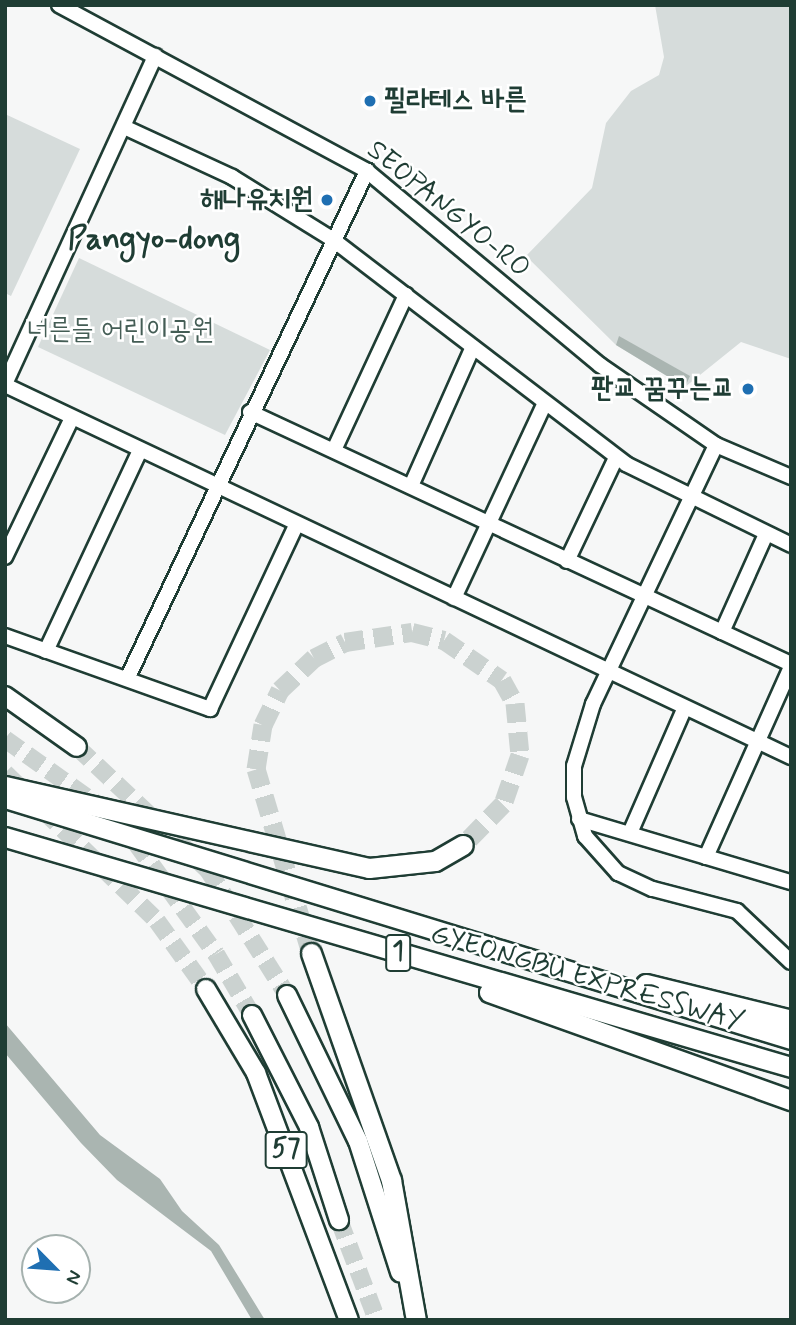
<!DOCTYPE html>
<html>
<head>
<meta charset="utf-8">
<style>
	body { margin:0 }
	#map { position:relative; width:796px; height:1325px; overflow:hidden; background:#f6f7f7; font-family:Mynerve,"Poor Story",sans-serif }
	div>[style] { position:absolute }
	.green>* { inset:0; background:#d6dcdb }
	.water>* { inset:0; background:#aab5b1 }
	.major-tunnel>* { height:18px; margin-top:-9px; transform-origin:0; background:repeating-linear-gradient(90deg,#cbd2d0 0 18px,transparent 0 27px) }
	.highway-tunnel>* { height:19px; margin-top:-9.5px; transform-origin:0; background:repeating-linear-gradient(90deg,#cbd2d0 0 19px,transparent 0 29px) }
	.roads { filter:drop-shadow(2px 0 #1f3d34) drop-shadow(-2px 0 #1f3d34) drop-shadow(0 2px #1f3d34) drop-shadow(0 -2px #1f3d34) }
	.minor>* { height:14px; margin:-7px; padding:0 7px; transform-origin:7px; border-radius:7px; background:#fff }
	.major>* { height:18px; margin:-9px; padding:0 9px; transform-origin:9px; border-radius:9px; background:#fff }
	.highway>* { height:19px; margin:-9.5px; padding:0 9.5px; transform-origin:9.5px; border-radius:9.5px; background:#fff }
	.dots>* { width:19px; height:19px; translate:-50% -50%; box-sizing:border-box; border:4px solid #fff; border-radius:50% }
	span { translate:-50% -50%; white-space:nowrap; text-align:center; line-height:1.15; -webkit-text-stroke:5px #fff; paint-order:stroke }
	.shield-label span { padding:2px 5px; background:#fff; border:2px solid; border-radius:5px; -webkit-text-stroke-width:0 }
	.shield-label { font-size:26px; color:#1f3d34; font-weight:700 }
	.poi-label { font-size:28px; color:#1f3d34; font-weight:700 }
	.left { translate:0 -50%; text-align:left }
	.right { translate:-100% -50%; text-align:right }
	.street-label { font-size:28px; color:#1f3d34 }
	.park-label { font-size:28px; color:#445d55 }
	.quarter-label { font-size:32px; color:#1f3d34; font-weight:700 }
	.frame { position:absolute; inset:0; border:7px solid #1f3d34; pointer-events:none }
	.north { position:absolute; left:21px; top:1234px; width:70px; height:70px; box-sizing:border-box; background:#fff; border:2px solid #a5b1ae; border-radius:50%; rotate:115deg; font-size:19px; font-weight:700; line-height:28px; text-align:center; color:#1f3d34 }
	.north::after { content:''; display:block; margin:auto; width:24px; height:32px; background:#1f6fb2; clip-path:polygon(50% 0,100% 100%,50% 72%,0 100%) }
</style>
</head>
<body>
<div id="map">
	<div class="green">
		<div style="clip-path:polygon(655px 5px,791px 5px,791px 359px,741px 342px,685px 387px,616px 345px,526px 256px,592px 188px,606px 123px,631px 91px,659px 75px,664px 57px)"></div>
		<div style="clip-path:polygon(5px 114px,80px 149px,11px 296px,5px 293px)"></div>
		<div style="clip-path:polygon(79px 258px,270px 350px,225px 435px,38px 347px)"></div>
	</div>
	<div class="water">
		<div style="clip-path:polygon(619px 336px,690px 376px,685px 387px,616px 345px)"></div>
		<div style="clip-path:polygon(5px 1023px,100px 1135px,160px 1179px,182px 1211px,219px 1245px,265px 1320px,252px 1320px,211px 1251px,117px 1180px,81px 1143px,5px 1053px)"></div>
	</div>
	<div class="major-tunnel">
		<div style="left:5px;top:739px;width:141px;rotate:35.5deg"></div>
		<div style="left:120px;top:821px;width:164px;rotate:54.2deg"></div>
		<div style="left:216px;top:954px;width:71px;rotate:59.5deg"></div>
		<div style="left:77px;top:747px;width:180px;rotate:43.2deg"></div>
		<div style="left:208px;top:870px;width:148px;rotate:57.7deg"></div>
		<div style="left:5px;top:773px;width:212px;rotate:44.2deg"></div>
		<div style="left:157px;top:921px;width:84px;rotate:54.2deg"></div>
		<div style="left:339px;top:1220px;width:107px;rotate:69.2deg"></div>
	</div>
	<div class="highway-tunnel">
		<div style="left:311px;top:953px;width:192px;rotate:-106.6deg"></div>
		<div style="left:256px;top:769px;width:45px;rotate:-81deg"></div>
		<div style="left:263px;top:725px;width:39px;rotate:-64deg"></div>
		<div style="left:280px;top:690px;width:47px;rotate:-43.3deg"></div>
		<div style="left:314px;top:658px;width:35px;rotate:-27deg"></div>
		<div style="left:345px;top:642px;width:68px;rotate:-8.5deg"></div>
		<div style="left:412px;top:632px;width:33px;rotate:14deg"></div>
		<div style="left:444px;top:640px;width:70px;rotate:34.6deg"></div>
		<div style="left:502px;top:680px;width:26px;rotate:61deg"></div>
		<div style="left:515px;top:703px;width:52px;rotate:84.5deg"></div>
		<div style="left:520px;top:755px;width:52px;rotate:109.1deg"></div>
		<div style="left:503px;top:804px;width:57px;rotate:134.3deg"></div>
	</div>
	<div class="roads">
		<div class="minor">
			<div style="left:59px;top:5px;width:350px;rotate:28.3deg"></div>
			<div style="left:367px;top:171px;width:303px;rotate:39.8deg"></div>
			<div style="left:600px;top:365px;width:141px;rotate:34.6deg"></div>
			<div style="left:716px;top:445px;width:82px;rotate:23.1deg"></div>
			<div style="left:124px;top:127px;width:119px;rotate:24.8deg"></div>
			<div style="left:232px;top:177px;width:118px;rotate:31.8deg"></div>
			<div style="left:332px;top:239px;width:370px;rotate:37.4deg"></div>
			<div style="left:626px;top:464px;width:184px;rotate:26.1deg"></div>
			<div style="left:5px;top:384px;width:361px;rotate:-65.4deg"></div>
			<div style="left:5px;top:385px;width:870px;rotate:25.33deg"></div>
			<div style="left:250px;top:412px;width:597px;rotate:24.98deg"></div>
			<div style="left:716px;top:445px;width:287px;rotate:115.4deg"></div>
			<div style="left:593px;top:704px;width:65px;rotate:107deg"></div>
			<div style="left:574px;top:766px;width:31px;rotate:90deg"></div>
			<div style="left:574px;top:797px;width:41px;rotate:74.2deg"></div>
			<div style="left:585px;top:836px;width:50px;rotate:48.3deg"></div>
			<div style="left:618px;top:873px;width:38px;rotate:25deg"></div>
			<div style="left:653px;top:889px;width:87px;rotate:14.7deg"></div>
			<div style="left:737px;top:911px;width:74px;rotate:43.4deg"></div>
			<div style="left:334px;top:450px;width:171px;rotate:-65.1deg"></div>
			<div style="left:411px;top:486px;width:152px;rotate:-66deg"></div>
			<div style="left:5px;top:557px;width:154px;rotate:-64.3deg"></div>
			<div style="left:567px;top:561px;width:114px;rotate:-64.6deg"></div>
			<div style="left:454px;top:598px;width:215px;rotate:-65deg"></div>
			<div style="left:722px;top:632px;width:107px;rotate:-65.8deg"></div>
			<div style="left:5px;top:636px;width:218px;rotate:19.6deg"></div>
			<div style="left:210px;top:709px;width:203px;rotate:-64.9deg"></div>
			<div style="left:46px;top:651px;width:222px;rotate:-64.9deg"></div>
			<div style="left:128px;top:677px;width:560px;rotate:-64.72deg"></div>
			<div style="left:579px;top:819px;width:221px;rotate:16.6deg"></div>
			<div style="left:630px;top:833px;width:137px;rotate:-66.4deg"></div>
			<div style="left:706px;top:857px;width:208px;rotate:-65.9deg"></div>
		</div>
		<div class="major">
			<div style="left:5px;top:696px;width:88px;rotate:35.3deg"></div>
			<div style="left:206px;top:989px;width:98px;rotate:59.2deg"></div>
			<div style="left:256px;top:1073px;width:264px;rotate:69.4deg"></div>
			<div style="left:287px;top:995px;width:162px;rotate:64.1deg"></div>
			<div style="left:358px;top:1141px;width:138px;rotate:72.2deg"></div>
			<div style="left:252px;top:1015px;width:126px;rotate:63deg"></div>
			<div style="left:309px;top:1127px;width:98px;rotate:72.1deg"></div>
		</div>
		<div class="highway">
			<div style="left:5px;top:786px;width:373px;rotate:12.7deg"></div>
			<div style="left:369px;top:868px;width:66px;rotate:-6.1deg"></div>
			<div style="left:435px;top:861px;width:32px;rotate:-30deg"></div>
			<div style="left:5px;top:798px;width:822px;rotate:17.05deg"></div>
			<div style="left:5px;top:837px;width:819px;rotate:16.31deg"></div>
			<div style="left:311px;top:953px;width:241px;rotate:70.6deg"></div>
			<div style="left:391px;top:1180px;width:142px;rotate:79.9deg"></div>
			<div style="left:646px;top:984px;width:149px;rotate:13.9deg"></div>
			<div style="left:489px;top:992px;width:321px;rotate:19.7deg"></div>
		</div>
	</div>
	<div class="dots">
		<div style="left:370px;top:101px;background:#1f6fb2"></div>
		<div style="left:327px;top:200px;background:#1f6fb2"></div>
		<div style="left:748px;top:389px;background:#1f6fb2"></div>
	</div>
	<div class="shield-label">
		<span style="left:398px;top:953px">1</span>
		<span style="left:286px;top:1150px">57</span>
	</div>
	<div class="poi-label">
		<span class="left" style="left:384px;top:101px">필라테스 바른</span>
		<span class="right" style="left:313px;top:200px">해나유치원</span>
		<span class="right" style="left:734px;top:389px">판교 꿈꾸는교</span>
	</div>
	<div class="street-label">
		<span style="left:448px;top:210px;rotate:39deg">SEOPANGYO-RO</span>
		<span style="left:587px;top:979px;rotate:16deg">GYEONGBU EXPRESSWAY</span>
	</div>
	<div class="park-label">
		<span style="left:120px;top:331px">너른들 어린이공원</span>
	</div>
	<div class="quarter-label">
		<span style="left:154px;top:239px">Pangyo-dong</span>
	</div>
	<div class="frame"></div>
	<div class="north">N</div>
</div>
</body>
</html>
